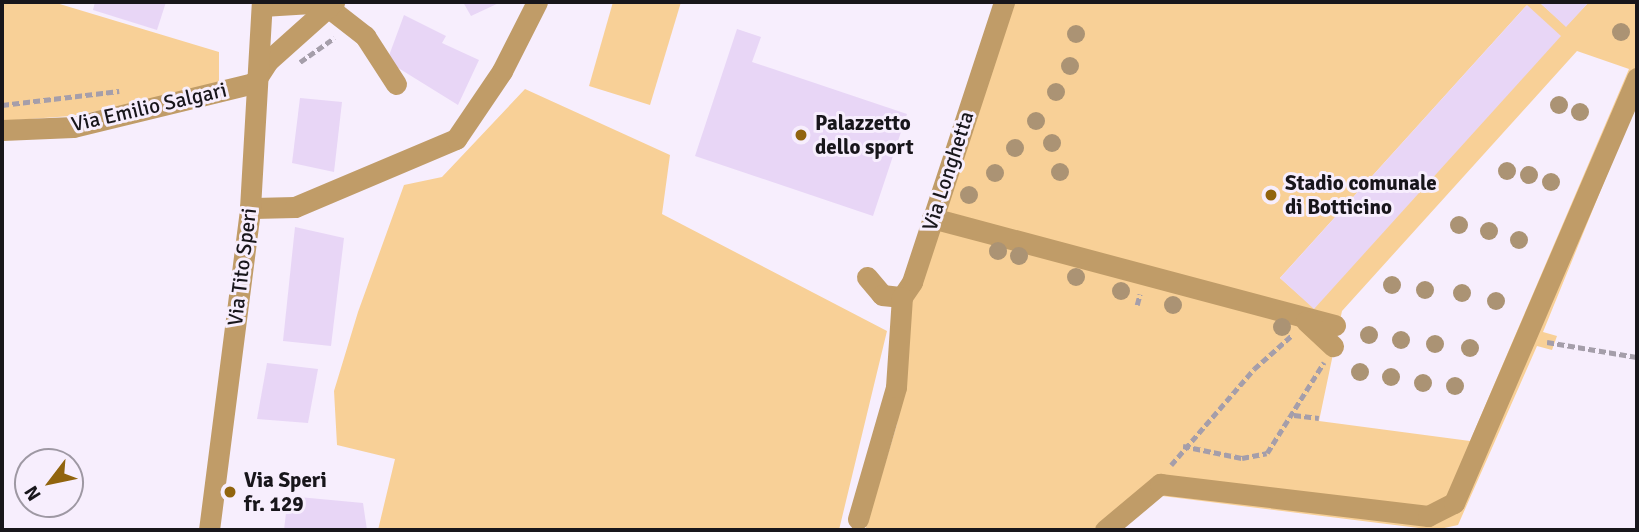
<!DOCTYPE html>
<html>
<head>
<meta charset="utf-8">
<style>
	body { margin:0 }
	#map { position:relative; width:1639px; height:532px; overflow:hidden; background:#f7eefd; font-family:Signika,sans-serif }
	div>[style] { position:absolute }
	.green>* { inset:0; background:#f8d097 }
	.building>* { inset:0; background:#e8d6f6 }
	.path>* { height:4.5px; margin-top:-2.25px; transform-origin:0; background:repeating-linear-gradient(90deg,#a59eaa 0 7px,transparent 0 10.5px) }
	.minor>* { height:21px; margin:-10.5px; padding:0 10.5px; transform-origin:10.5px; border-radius:10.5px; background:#c09c68 }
	.trees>* { width:18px; height:18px; margin:-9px; border-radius:50%; background:#ab9374 }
	.dots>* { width:19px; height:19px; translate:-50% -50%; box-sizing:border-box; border:4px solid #f7eefd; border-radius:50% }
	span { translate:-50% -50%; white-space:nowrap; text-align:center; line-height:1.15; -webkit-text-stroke:6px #f7eefd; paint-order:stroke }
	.street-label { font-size:21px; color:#18161b }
	.poi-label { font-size:21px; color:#18161b; font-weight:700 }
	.left { translate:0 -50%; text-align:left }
	.frame { position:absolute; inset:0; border:4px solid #18161b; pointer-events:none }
	.north { position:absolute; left:14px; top:448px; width:70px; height:70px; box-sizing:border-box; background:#f7eefd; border:2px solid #9e98a3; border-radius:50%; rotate:238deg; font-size:19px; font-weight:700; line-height:28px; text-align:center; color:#18161b }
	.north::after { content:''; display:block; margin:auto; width:24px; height:32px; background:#91640e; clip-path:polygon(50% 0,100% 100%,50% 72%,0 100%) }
</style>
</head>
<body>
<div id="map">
	<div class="green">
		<div style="clip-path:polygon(2px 2px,53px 2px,219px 52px,219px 88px,71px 116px,2px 121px)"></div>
		<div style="clip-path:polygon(613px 2px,681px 2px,650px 105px,589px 86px)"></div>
		<div style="clip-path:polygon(evenodd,1015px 2px,1539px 2px,1566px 26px,1589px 2px,1637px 2px,1637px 101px,1543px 332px,1557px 336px,1552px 350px,1537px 346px,1458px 525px,1435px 530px,1162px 496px,1121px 530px,865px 530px,897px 424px,909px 301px,1015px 2px,1527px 5px,1314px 308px,1280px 278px,1527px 5px,1015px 2px,1577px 51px,1629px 69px,1470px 441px,1319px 421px,1342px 311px,1577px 51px)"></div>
		<div style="clip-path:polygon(525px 89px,670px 155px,662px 214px,887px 331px,839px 530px,378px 530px,395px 459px,337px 445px,334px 391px,358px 312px,404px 185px,442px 177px)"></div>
	</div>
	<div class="building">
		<div style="clip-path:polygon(95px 2px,166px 2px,157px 30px,93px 10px)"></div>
		<div style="clip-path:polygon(463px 2px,501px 2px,471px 16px)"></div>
		<div style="clip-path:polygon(1539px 2px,1589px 2px,1566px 27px)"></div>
		<div style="clip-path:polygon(1527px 5px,1561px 36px,1314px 309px,1280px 278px)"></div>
		<div style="clip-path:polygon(404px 15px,446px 36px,442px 43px,479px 60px,458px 105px,387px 61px)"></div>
		<div style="clip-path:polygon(737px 29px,761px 37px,752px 62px,907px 114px,873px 216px,695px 156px)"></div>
		<div style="clip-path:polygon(300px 98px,342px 102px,334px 172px,292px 163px)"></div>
		<div style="clip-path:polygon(295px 227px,344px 238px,331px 346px,283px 341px)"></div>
		<div style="clip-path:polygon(267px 363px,318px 369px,308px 423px,257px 419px)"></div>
		<div style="clip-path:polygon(288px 496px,363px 503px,367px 530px,284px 530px)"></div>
	</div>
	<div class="path">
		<div style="left:300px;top:62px;width:42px;rotate:-35.2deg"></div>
		<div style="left:2px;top:105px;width:118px;rotate:-6.8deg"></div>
		<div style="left:1137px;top:305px;width:11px;rotate:-75deg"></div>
		<div style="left:1547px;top:342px;width:91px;rotate:9.5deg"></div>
		<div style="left:1294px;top:415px;width:25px;rotate:7deg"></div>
		<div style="left:1183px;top:446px;width:60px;rotate:11.5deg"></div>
		<div style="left:1242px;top:458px;width:25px;rotate:-11deg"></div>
		<div style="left:1267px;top:453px;width:107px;rotate:-57.9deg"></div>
		<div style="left:1171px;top:465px;width:127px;rotate:-49.2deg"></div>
		<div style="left:1254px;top:369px;width:50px;rotate:-41.7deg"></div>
	</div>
	<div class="minor">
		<div style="left:262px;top:6px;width:66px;rotate:-3.5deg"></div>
		<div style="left:329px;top:8px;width:46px;rotate:37.9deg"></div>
		<div style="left:365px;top:36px;width:57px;rotate:57.1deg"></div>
		<div style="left:255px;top:81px;width:24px;rotate:-57deg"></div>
		<div style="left:268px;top:61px;width:89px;rotate:-41.8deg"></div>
		<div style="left:2px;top:130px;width:71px;rotate:-2.4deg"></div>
		<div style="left:73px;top:127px;width:185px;rotate:-13.7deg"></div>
		<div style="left:250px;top:208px;width:45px;rotate:-1.3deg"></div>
		<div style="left:295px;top:207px;width:175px;rotate:-22.9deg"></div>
		<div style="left:456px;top:139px;width:82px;rotate:-55.9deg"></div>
		<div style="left:502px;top:71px;width:77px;rotate:-63.1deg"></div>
		<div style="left:932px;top:218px;width:417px;rotate:14.9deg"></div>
		<div style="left:867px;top:277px;width:23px;rotate:50deg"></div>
		<div style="left:882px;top:295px;width:20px;rotate:6deg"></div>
		<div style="left:902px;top:297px;width:18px;rotate:-56deg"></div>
		<div style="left:912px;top:282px;width:295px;rotate:-71.8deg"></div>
		<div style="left:1306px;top:321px;width:37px;rotate:43deg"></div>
		<div style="left:858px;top:519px;width:137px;rotate:-73.9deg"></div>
		<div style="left:896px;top:387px;width:90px;rotate:-86.2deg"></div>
		<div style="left:209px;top:530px;width:325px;rotate:-82.7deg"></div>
		<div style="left:250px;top:208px;width:206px;rotate:-86.7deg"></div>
		<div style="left:1105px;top:530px;width:72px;rotate:-39.9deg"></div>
		<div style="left:1160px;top:484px;width:270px;rotate:6.8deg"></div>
		<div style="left:1428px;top:516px;width:29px;rotate:-27deg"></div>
		<div style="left:1454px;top:503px;width:463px;rotate:-66.7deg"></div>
	</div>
	<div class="trees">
		<div style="left:1621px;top:32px"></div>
		<div style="left:1076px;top:34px"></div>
		<div style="left:1070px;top:66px"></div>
		<div style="left:1056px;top:92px"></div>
		<div style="left:1559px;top:105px"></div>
		<div style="left:1580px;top:112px"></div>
		<div style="left:1036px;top:121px"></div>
		<div style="left:1052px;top:143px"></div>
		<div style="left:1015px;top:148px"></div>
		<div style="left:1507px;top:171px"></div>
		<div style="left:1060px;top:172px"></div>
		<div style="left:995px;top:173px"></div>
		<div style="left:1529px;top:175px"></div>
		<div style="left:1551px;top:182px"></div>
		<div style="left:969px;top:195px"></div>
		<div style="left:1459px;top:225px"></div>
		<div style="left:1489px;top:231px"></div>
		<div style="left:1519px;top:240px"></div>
		<div style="left:998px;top:251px"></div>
		<div style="left:1019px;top:256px"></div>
		<div style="left:1076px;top:277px"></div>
		<div style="left:1392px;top:285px"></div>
		<div style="left:1425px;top:290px"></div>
		<div style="left:1121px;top:291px"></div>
		<div style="left:1462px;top:293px"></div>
		<div style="left:1496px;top:301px"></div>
		<div style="left:1173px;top:305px"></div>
		<div style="left:1282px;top:327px"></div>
		<div style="left:1369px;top:335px"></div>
		<div style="left:1401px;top:340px"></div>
		<div style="left:1435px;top:344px"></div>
		<div style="left:1470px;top:348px"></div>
		<div style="left:1360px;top:372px"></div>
		<div style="left:1391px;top:377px"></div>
		<div style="left:1423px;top:383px"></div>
		<div style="left:1455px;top:386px"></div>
	</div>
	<div class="dots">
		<div style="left:801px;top:135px;background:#91640e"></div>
		<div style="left:1271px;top:195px;background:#91640e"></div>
		<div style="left:230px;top:492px;background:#91640e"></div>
	</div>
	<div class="street-label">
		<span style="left:149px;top:107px;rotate:-13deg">Via Emilio Salgari</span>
		<span style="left:948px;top:171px;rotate:-72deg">Via Longhetta</span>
		<span style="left:242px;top:267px;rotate:-83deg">Via Tito Speri</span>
	</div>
	<div class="poi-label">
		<span class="left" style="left:815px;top:135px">Palazzetto<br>dello sport</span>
		<span class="left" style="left:1285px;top:195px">Stadio comunale<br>di Botticino</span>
		<span class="left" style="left:244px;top:492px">Via Speri<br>fr. 129</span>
	</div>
	<div class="frame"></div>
	<div class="north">N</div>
</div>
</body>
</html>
